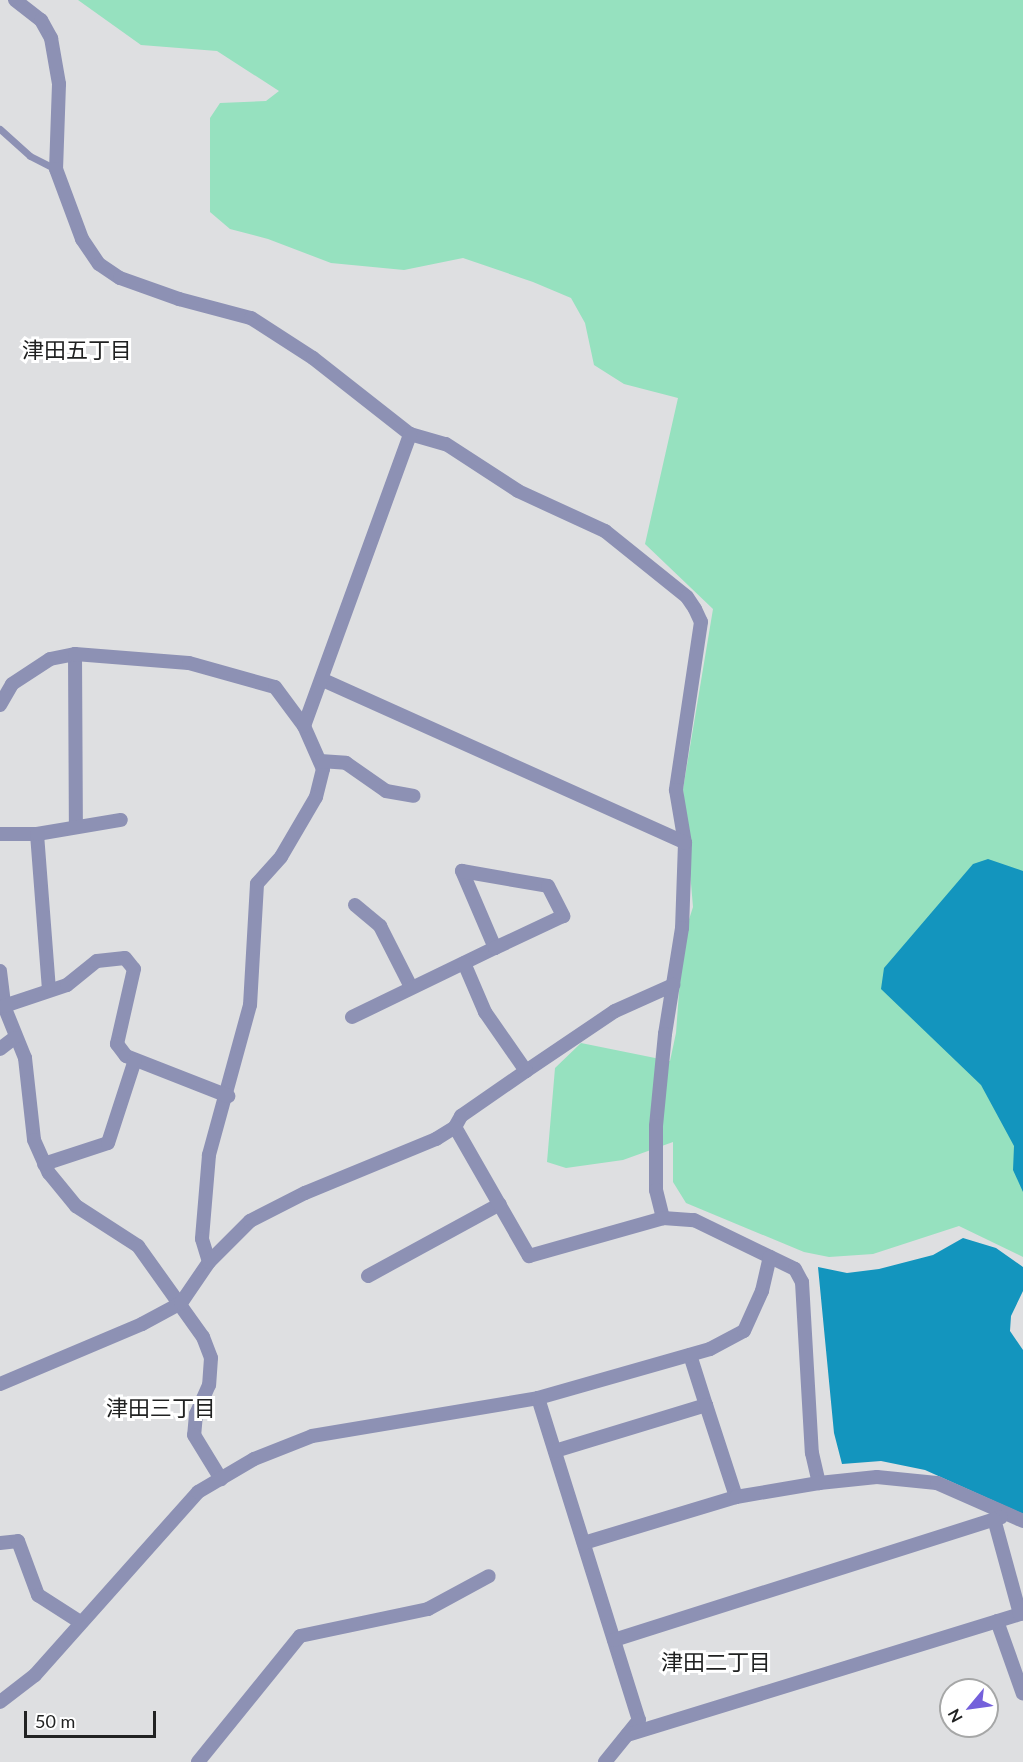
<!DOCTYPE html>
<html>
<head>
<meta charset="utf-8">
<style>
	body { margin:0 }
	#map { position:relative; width:1023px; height:1762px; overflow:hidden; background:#dedfe1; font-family:Lato,"Noto Sans JP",sans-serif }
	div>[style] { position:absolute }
	.green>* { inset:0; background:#96e1bf }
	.water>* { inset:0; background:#1395be }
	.lane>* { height:7px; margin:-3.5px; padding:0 3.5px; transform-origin:3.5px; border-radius:3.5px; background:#8d91b4 }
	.street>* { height:14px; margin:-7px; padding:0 7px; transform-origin:7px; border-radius:7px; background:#8d91b4 }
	span { translate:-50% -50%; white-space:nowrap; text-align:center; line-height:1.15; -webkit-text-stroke:6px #fff; paint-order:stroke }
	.neighbourhood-label { font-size:22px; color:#212222 }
	.north { position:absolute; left:939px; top:1678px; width:60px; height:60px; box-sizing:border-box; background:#fff; border:2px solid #a6a7a7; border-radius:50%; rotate:241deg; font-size:16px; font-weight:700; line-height:24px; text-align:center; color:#212222 }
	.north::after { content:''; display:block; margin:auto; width:21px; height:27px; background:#7460db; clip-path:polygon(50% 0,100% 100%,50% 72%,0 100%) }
	.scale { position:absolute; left:24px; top:1711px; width:132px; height:27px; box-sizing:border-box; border:3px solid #212222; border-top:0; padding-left:8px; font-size:18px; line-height:21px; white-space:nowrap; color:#212222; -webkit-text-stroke:4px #fff; paint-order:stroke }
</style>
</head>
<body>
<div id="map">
	<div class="green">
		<div style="clip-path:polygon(78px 0,1023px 0,1023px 1257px,959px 1226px,873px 1254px,829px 1257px,804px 1252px,686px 1203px,673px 1182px,673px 1142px,623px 1160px,566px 1168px,547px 1162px,555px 1068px,581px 1043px,670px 1061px,676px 1033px,683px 938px,693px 907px,683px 789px,713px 609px,645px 544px,678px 398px,624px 384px,594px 365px,585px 323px,571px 298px,533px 282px,463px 258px,404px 270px,331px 263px,268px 239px,230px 229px,210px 212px,210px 118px,220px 103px,266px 101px,279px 91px,217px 51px,141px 45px)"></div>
	</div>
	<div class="water">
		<div style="clip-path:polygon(988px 859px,1023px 871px,1023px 1192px,1013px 1170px,1014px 1146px,981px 1085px,881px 989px,884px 968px,973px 864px)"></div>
		<div style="clip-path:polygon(963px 1238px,996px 1248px,1023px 1267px,1023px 1291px,1011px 1316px,1010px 1331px,1023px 1350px,1023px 1514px,925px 1470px,881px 1461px,842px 1464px,834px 1433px,818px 1267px,847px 1273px,879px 1269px,933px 1255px)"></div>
	</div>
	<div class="lane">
		<div style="left:0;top:129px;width:40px;rotate:42deg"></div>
		<div style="left:30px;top:156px;width:29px;rotate:27deg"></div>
	</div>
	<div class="street">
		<div style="left:15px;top:0;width:33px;rotate:38deg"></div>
		<div style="left:41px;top:20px;width:21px;rotate:61deg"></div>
		<div style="left:51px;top:38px;width:47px;rotate:80.1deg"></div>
		<div style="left:59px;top:84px;width:85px;rotate:92deg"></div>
		<div style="left:56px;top:169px;width:75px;rotate:69.6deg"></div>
		<div style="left:82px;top:239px;width:30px;rotate:56deg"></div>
		<div style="left:99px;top:264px;width:25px;rotate:34deg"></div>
		<div style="left:120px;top:278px;width:63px;rotate:19.6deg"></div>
		<div style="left:179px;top:299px;width:74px;rotate:14.8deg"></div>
		<div style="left:251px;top:318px;width:74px;rotate:32.8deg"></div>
		<div style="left:313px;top:358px;width:123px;rotate:38.1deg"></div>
		<div style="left:410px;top:434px;width:37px;rotate:16deg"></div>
		<div style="left:446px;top:444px;width:86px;rotate:33.1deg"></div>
		<div style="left:518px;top:491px;width:96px;rotate:24.7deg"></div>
		<div style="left:605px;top:531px;width:105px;rotate:38.8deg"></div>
		<div style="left:687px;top:597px;width:14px;rotate:56deg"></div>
		<div style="left:695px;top:609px;width:14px;rotate:65deg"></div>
		<div style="left:701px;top:622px;width:170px;rotate:98.5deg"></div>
		<div style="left:676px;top:790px;width:54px;rotate:80.4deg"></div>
		<div style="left:685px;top:843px;width:85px;rotate:92deg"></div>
		<div style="left:682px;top:928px;width:107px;rotate:99.1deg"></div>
		<div style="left:665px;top:1034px;width:92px;rotate:95.6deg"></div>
		<div style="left:656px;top:1126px;width:64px;rotate:90deg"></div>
		<div style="left:656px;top:1190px;width:29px;rotate:76deg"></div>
		<div style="left:75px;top:654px;width:173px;rotate:89.7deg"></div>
		<div style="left:323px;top:680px;width:397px;rotate:24.2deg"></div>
		<div style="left:0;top:705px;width:24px;rotate:-60deg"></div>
		<div style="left:12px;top:684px;width:45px;rotate:-33.3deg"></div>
		<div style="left:50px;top:659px;width:25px;rotate:-11deg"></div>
		<div style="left:75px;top:654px;width:114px;rotate:4.5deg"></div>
		<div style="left:189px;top:663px;width:89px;rotate:15.6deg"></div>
		<div style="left:275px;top:687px;width:49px;rotate:53.4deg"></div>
		<div style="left:304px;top:726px;width:47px;rotate:66.2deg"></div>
		<div style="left:323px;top:769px;width:29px;rotate:104deg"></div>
		<div style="left:316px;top:797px;width:69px;rotate:120.3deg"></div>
		<div style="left:281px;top:857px;width:36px;rotate:132deg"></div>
		<div style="left:257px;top:884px;width:121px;rotate:93.3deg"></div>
		<div style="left:250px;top:1005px;width:156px;rotate:105.3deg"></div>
		<div style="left:209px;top:1155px;width:84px;rotate:94.8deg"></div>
		<div style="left:202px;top:1239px;width:24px;rotate:73deg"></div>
		<div style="left:304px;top:726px;width:311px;rotate:-70deg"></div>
		<div style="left:320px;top:761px;width:26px;rotate:4deg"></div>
		<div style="left:346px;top:763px;width:49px;rotate:35deg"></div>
		<div style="left:386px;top:791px;width:28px;rotate:10deg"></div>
		<div style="left:0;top:834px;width:37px"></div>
		<div style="left:37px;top:834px;width:155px;rotate:85.6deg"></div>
		<div style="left:37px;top:834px;width:85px;rotate:-9.5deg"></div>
		<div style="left:355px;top:905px;width:33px;rotate:40deg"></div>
		<div style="left:380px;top:926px;width:68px;rotate:63.1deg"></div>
		<div style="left:0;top:971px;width:35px;rotate:83deg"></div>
		<div style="left:4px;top:1006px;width:56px;rotate:68deg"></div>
		<div style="left:25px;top:1058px;width:82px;rotate:83.7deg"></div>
		<div style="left:34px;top:1140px;width:36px;rotate:66deg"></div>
		<div style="left:49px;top:1173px;width:43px;rotate:50.7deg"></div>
		<div style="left:76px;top:1206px;width:74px;rotate:32.8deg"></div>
		<div style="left:138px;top:1246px;width:112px;rotate:54.5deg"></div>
		<div style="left:203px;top:1337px;width:22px;rotate:69deg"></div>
		<div style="left:211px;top:1358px;width:27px;rotate:94deg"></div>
		<div style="left:209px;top:1385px;width:32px;rotate:114deg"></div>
		<div style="left:196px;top:1414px;width:21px;rotate:95deg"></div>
		<div style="left:194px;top:1435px;width:52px;rotate:58.5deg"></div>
		<div style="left:4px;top:1006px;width:66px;rotate:-18.4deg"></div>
		<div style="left:67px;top:985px;width:38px;rotate:-39deg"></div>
		<div style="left:97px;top:961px;width:28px;rotate:-6deg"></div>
		<div style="left:125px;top:958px;width:14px;rotate:51deg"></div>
		<div style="left:134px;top:969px;width:77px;rotate:102.8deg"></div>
		<div style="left:117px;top:1044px;width:15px;rotate:53deg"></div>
		<div style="left:126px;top:1056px;width:110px;rotate:21.4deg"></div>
		<div style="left:352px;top:1017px;width:159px;rotate:-25.8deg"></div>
		<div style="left:495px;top:948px;width:84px;rotate:-113.2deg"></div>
		<div style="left:462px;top:871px;width:87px;rotate:9.9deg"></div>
		<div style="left:548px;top:886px;width:34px;rotate:63deg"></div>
		<div style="left:563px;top:916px;width:75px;rotate:154.8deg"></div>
		<div style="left:0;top:1049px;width:18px;rotate:-38deg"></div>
		<div style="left:526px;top:1071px;width:107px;rotate:-34deg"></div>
		<div style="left:615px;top:1011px;width:64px;rotate:-24.1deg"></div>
		<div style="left:455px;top:1127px;width:13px;rotate:-61deg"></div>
		<div style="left:461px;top:1116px;width:79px;rotate:-34.7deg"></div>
		<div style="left:526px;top:1071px;width:72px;rotate:-124.8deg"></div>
		<div style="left:485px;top:1012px;width:53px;rotate:-113.2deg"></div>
		<div style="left:44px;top:1164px;width:67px;rotate:-18.2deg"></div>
		<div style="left:108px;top:1143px;width:87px;rotate:-72deg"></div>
		<div style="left:368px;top:1276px;width:150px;rotate:-28.6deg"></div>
		<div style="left:690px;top:1355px;width:52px;rotate:72.3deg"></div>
		<div style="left:0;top:1384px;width:154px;rotate:-22.9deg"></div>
		<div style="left:142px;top:1324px;width:44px;rotate:-28.3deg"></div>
		<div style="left:181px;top:1303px;width:50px;rotate:-55.7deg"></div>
		<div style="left:209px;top:1262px;width:58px;rotate:-45deg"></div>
		<div style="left:250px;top:1221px;width:62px;rotate:-27deg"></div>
		<div style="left:305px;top:1193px;width:142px;rotate:-22.4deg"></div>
		<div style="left:436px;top:1139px;width:22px;rotate:-32deg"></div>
		<div style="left:455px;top:1127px;width:149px;rotate:60.2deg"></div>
		<div style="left:529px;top:1256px;width:139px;rotate:-15.8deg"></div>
		<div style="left:663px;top:1218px;width:31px;rotate:4deg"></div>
		<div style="left:694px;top:1220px;width:112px;rotate:25.9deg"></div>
		<div style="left:795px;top:1269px;width:15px;rotate:62deg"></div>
		<div style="left:802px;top:1282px;width:171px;rotate:86.7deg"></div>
		<div style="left:812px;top:1453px;width:31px;rotate:77deg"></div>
		<div style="left:819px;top:1483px;width:58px;rotate:-5.9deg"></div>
		<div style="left:877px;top:1477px;width:60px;rotate:5.7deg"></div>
		<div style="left:937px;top:1483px;width:94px;rotate:23.8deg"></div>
		<div style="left:538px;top:1398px;width:337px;rotate:72.6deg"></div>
		<div style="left:639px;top:1720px;width:54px;rotate:129deg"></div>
		<div style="left:555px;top:1451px;width:158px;rotate:-16.9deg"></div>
		<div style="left:706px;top:1405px;width:97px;rotate:71.9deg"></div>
		<div style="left:736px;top:1497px;width:159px;rotate:163.2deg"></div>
		<div style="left:736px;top:1497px;width:84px;rotate:-9.6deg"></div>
		<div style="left:0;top:1543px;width:18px;rotate:-6deg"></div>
		<div style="left:18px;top:1541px;width:58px;rotate:69.7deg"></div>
		<div style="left:38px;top:1595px;width:50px;rotate:32.7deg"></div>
		<div style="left:997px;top:1621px;width:77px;rotate:70.4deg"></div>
		<div style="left:614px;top:1640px;width:406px;rotate:-17.6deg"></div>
		<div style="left:0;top:1702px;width:44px;rotate:-37.6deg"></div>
		<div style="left:35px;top:1675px;width:245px;rotate:-48.3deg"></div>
		<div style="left:198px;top:1492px;width:65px;rotate:-30.5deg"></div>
		<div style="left:254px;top:1459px;width:62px;rotate:-21.6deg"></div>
		<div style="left:312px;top:1436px;width:229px;rotate:-9.5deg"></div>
		<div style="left:538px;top:1398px;width:179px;rotate:-15.9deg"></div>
		<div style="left:710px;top:1349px;width:38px;rotate:-28deg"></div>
		<div style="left:744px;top:1331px;width:44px;rotate:-65.8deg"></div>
		<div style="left:762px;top:1291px;width:35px;rotate:-77deg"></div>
		<div style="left:627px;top:1735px;width:411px;rotate:-17.1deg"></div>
		<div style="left:1020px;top:1614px;width:98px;rotate:-105.3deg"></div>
		<div style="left:198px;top:1762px;width:162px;rotate:-51deg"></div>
		<div style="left:300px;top:1636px;width:131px;rotate:-11.9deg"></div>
		<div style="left:428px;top:1609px;width:69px;rotate:-28.4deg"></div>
	</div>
	<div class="neighbourhood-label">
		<span style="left:77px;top:350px">津田五丁目</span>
		<span style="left:161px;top:1408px">津田三丁目</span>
		<span style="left:716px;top:1662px">津田二丁目</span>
	</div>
	<div class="north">N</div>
	<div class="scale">50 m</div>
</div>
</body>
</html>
